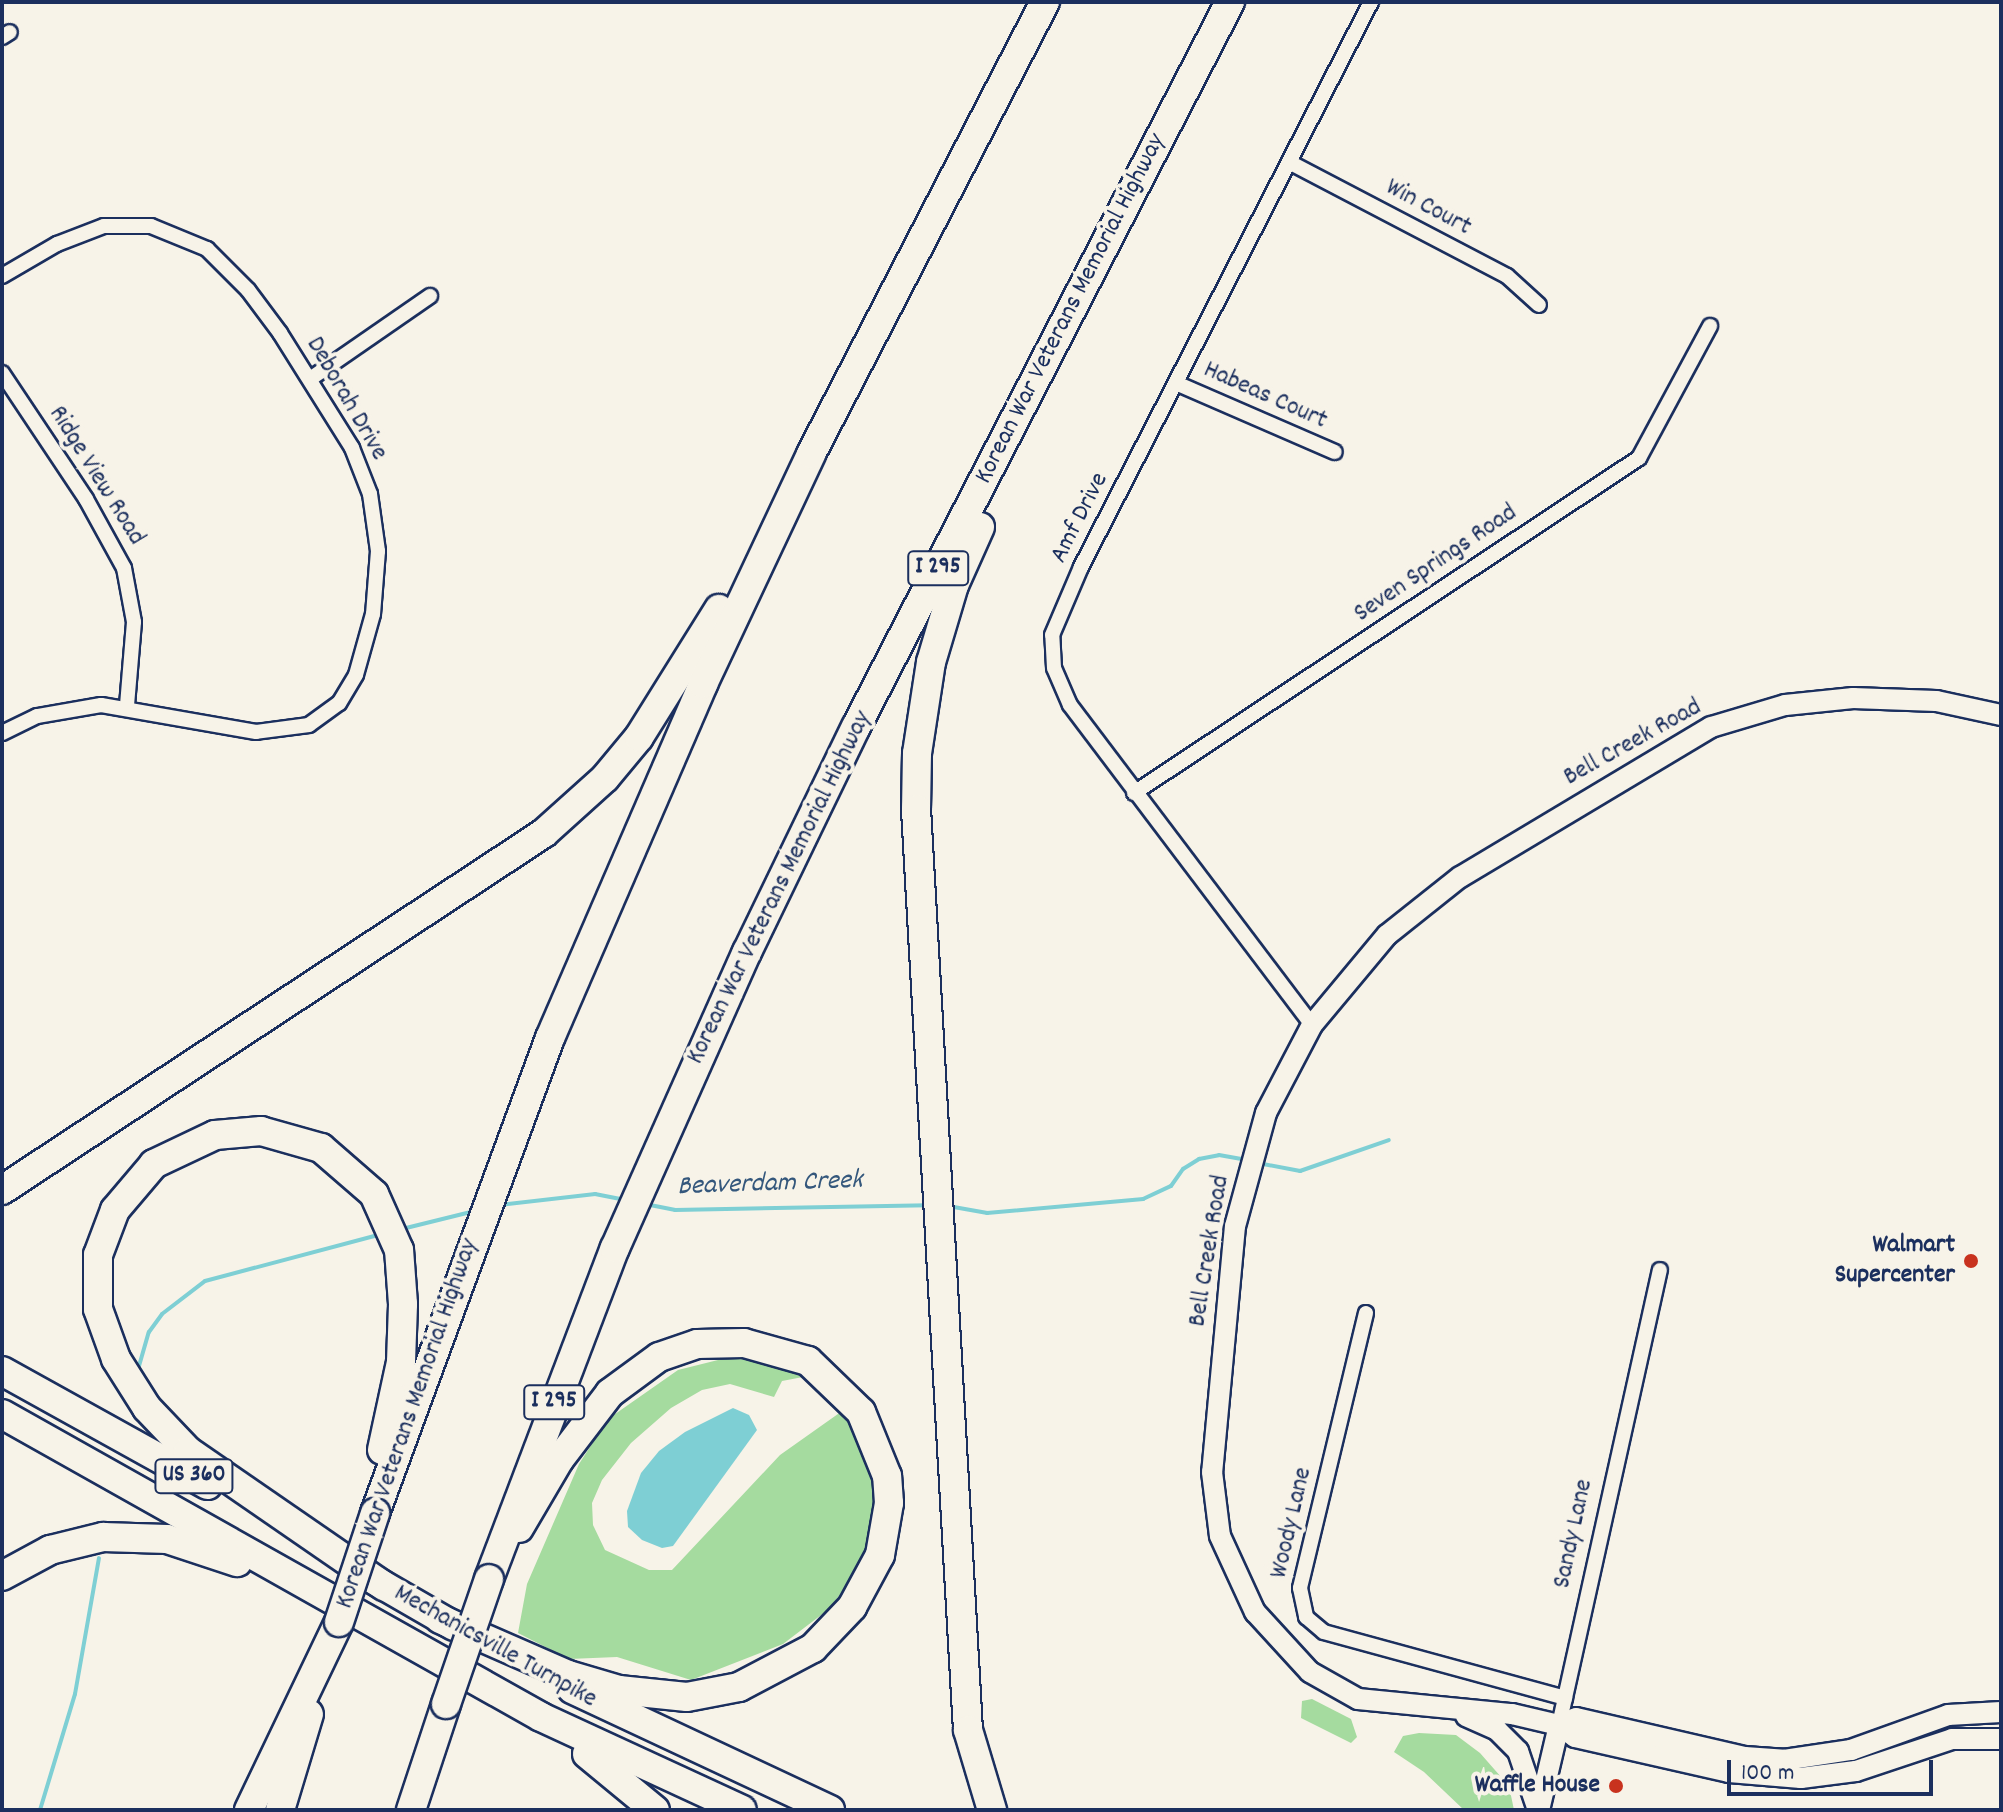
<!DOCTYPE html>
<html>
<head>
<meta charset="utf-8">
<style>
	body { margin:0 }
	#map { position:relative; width:2003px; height:1812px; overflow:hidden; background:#f7f3e8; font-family:Dekko,sans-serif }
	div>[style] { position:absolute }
	.green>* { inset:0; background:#a5db9f }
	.water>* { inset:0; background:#7ecfd4 }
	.stream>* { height:4px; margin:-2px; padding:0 2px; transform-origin:2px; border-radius:2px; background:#7ecfd4 }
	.roads { filter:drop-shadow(2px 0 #1b2f5e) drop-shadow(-2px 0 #1b2f5e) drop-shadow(0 2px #1b2f5e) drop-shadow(0 -2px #1b2f5e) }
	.street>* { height:14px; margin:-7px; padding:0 7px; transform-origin:7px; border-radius:7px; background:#f7f3e8 }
	.secondary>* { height:20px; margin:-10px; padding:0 10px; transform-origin:10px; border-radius:10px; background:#f7f3e8 }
	.highway>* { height:28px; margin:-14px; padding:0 14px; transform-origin:14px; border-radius:14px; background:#f7f3e8 }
	.bridges { filter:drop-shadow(2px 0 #1b2f5e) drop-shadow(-2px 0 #1b2f5e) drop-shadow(0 2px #1b2f5e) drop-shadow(0 -2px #1b2f5e) }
	.highway-bridge>* { height:28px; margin:-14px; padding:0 14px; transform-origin:14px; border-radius:14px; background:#f7f3e8 }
	.dots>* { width:22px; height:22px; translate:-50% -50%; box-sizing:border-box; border:4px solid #f7f3e8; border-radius:50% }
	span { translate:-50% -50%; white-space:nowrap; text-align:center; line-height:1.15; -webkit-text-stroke:8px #f7f3e8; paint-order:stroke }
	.shield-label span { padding:2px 6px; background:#f7f3e8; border:2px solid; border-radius:6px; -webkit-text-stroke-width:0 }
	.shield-label { font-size:24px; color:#1b2f5e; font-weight:700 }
	.street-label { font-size:26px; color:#1b2f5e }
	.poi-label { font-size:26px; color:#1b2f5e; font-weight:700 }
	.right { translate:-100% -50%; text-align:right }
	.water-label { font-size:28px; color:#34577c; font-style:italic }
	.frame { position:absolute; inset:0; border:4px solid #1b2f5e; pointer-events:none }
	.scale { position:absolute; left:1727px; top:1760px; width:206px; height:36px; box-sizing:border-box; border:4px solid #1b2f5e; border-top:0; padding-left:10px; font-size:24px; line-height:28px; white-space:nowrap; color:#1b2f5e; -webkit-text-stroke:6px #f7f3e8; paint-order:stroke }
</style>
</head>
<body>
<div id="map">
	<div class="green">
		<div style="clip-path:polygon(726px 1358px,764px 1361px,803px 1377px,782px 1381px,774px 1397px,730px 1384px,702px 1390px,671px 1408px,631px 1443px,602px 1480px,592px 1503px,593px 1525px,605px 1550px,649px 1570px,672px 1570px,780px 1455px,845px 1409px,872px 1465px,877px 1501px,868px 1548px,857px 1572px,829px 1609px,783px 1644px,691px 1680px,617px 1657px,569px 1659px,518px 1633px,527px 1584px,579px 1464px,608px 1419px,678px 1370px)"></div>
		<div style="clip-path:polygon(1312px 1699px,1351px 1719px,1357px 1737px,1351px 1743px,1301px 1718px,1302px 1701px)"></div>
		<div style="clip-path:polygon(1419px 1733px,1456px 1735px,1480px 1753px,1509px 1786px,1514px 1810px,1464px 1810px,1424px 1772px,1394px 1752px,1403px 1736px)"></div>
	</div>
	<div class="water">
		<div style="clip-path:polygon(733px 1408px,749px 1415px,757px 1430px,673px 1546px,662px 1548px,642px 1540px,628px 1527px,627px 1511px,641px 1473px,659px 1451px,685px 1432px)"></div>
	</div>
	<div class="stream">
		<div style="left:1258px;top:1163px;width:43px;rotate:10.8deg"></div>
		<div style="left:1300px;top:1171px;width:94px;rotate:-19.2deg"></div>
		<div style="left:645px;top:1204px;width:31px;rotate:11deg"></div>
		<div style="left:675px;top:1210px;width:253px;rotate:-1.1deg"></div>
		<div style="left:499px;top:1205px;width:97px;rotate:-6.5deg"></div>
		<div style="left:595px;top:1194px;width:31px;rotate:11deg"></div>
		<div style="left:948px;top:1206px;width:40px;rotate:10deg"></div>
		<div style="left:987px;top:1213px;width:157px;rotate:-5.1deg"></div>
		<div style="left:1143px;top:1199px;width:31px;rotate:-25deg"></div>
		<div style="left:1171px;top:1186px;width:21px;rotate:-55deg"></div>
		<div style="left:1183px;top:1169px;width:19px;rotate:-32deg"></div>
		<div style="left:1199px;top:1159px;width:20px;rotate:-11deg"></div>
		<div style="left:1219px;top:1155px;width:27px;rotate:10deg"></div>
		<div style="left:402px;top:1229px;width:75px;rotate:-13.9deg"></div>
		<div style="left:139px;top:1366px;width:35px;rotate:-74deg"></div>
		<div style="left:149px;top:1332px;width:22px;rotate:-54deg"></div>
		<div style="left:162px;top:1314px;width:54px;rotate:-37.5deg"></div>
		<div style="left:205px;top:1281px;width:183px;rotate:-14.9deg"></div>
		<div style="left:40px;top:1810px;width:121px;rotate:-73.2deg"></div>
		<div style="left:75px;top:1694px;width:138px;rotate:-80deg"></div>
	</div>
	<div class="roads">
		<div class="street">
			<div style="left:2px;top:37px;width:9px;rotate:-32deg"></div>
			<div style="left:1289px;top:162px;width:246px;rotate:27.6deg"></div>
			<div style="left:1507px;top:276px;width:43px;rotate:42.2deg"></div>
			<div style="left:2px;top:276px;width:64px;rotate:-30.2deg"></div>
			<div style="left:57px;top:244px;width:50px;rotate:-21deg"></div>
			<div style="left:104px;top:226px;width:47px"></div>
			<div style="left:151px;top:226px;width:61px;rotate:22.3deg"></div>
			<div style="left:207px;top:249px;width:58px;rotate:45deg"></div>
			<div style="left:248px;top:290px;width:54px;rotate:53.3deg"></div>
			<div style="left:280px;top:333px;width:136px;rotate:57.9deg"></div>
			<div style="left:352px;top:448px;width:49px;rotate:68.6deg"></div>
			<div style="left:370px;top:494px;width:58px;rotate:82deg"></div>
			<div style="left:378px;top:551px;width:63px;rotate:94.5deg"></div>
			<div style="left:373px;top:614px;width:63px;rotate:105.6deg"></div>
			<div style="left:356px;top:675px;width:33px;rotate:121deg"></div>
			<div style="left:339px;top:703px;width:37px;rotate:144deg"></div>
			<div style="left:309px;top:725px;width:53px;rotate:172.5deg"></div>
			<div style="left:256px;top:732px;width:157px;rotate:-170.1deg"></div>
			<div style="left:101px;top:705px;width:65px;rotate:170.2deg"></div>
			<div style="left:37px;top:716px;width:39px;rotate:154deg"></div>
			<div style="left:2px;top:373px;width:151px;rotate:56.3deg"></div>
			<div style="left:86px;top:499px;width:79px;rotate:61.2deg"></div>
			<div style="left:124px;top:568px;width:55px;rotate:79.5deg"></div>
			<div style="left:134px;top:622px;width:84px;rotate:94.8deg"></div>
			<div style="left:310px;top:379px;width:146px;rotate:-34.7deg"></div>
			<div style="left:1176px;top:383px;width:173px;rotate:23.5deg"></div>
			<div style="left:1134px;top:793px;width:606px;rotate:-33.56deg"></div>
			<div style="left:1639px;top:458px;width:150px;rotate:-61.7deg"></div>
			<div style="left:1312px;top:1025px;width:401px;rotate:-127.1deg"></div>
			<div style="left:1070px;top:705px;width:40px;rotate:-113.4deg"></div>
			<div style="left:1054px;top:668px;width:33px;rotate:-93deg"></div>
			<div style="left:1052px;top:635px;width:74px;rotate:-66.9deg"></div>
			<div style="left:1081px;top:567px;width:635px;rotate:-62.83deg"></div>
			<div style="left:1366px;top:1313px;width:283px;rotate:103.5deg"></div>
			<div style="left:1300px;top:1588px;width:30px;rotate:78deg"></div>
			<div style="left:1306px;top:1617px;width:23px;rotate:40deg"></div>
			<div style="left:1324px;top:1632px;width:250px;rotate:15.3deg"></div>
			<div style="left:1559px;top:1725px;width:466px;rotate:-77.5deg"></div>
		</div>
		<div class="secondary">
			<div style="left:2001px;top:715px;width:66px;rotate:-167.8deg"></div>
			<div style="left:1936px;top:701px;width:83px;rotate:-177.9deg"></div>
			<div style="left:1853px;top:698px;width:68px;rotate:174.1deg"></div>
			<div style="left:1785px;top:705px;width:77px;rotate:163.4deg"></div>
			<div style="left:1711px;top:727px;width:292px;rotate:149.1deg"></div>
			<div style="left:1460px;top:877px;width:93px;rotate:141.5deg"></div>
			<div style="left:1387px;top:935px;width:117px;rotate:129.8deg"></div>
			<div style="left:1312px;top:1025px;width:99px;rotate:117.6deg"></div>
			<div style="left:1266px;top:1113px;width:117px;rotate:105.3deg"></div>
			<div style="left:1235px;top:1226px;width:247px;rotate:95.3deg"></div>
			<div style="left:1212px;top:1472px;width:64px;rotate:82.9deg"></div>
			<div style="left:1220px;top:1536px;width:84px;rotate:65.3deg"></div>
			<div style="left:1255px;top:1612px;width:81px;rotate:47.5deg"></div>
			<div style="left:1310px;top:1672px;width:55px;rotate:29.4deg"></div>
			<div style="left:1358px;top:1699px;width:155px;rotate:5.6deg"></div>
			<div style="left:1512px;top:1714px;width:48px;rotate:13.2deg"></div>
			<div style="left:1559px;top:1725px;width:20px;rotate:37deg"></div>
			<div style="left:1575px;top:1737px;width:158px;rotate:12.8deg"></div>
			<div style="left:1729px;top:1772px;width:72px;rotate:4.8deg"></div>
			<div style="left:1801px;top:1778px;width:55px;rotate:-7.3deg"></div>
			<div style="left:1856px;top:1771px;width:101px;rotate:-18.4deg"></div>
			<div style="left:1952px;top:1739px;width:49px"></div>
			<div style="left:1466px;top:1716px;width:34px;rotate:24deg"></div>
			<div style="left:1497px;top:1730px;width:30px;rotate:45deg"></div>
			<div style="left:1518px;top:1751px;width:62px;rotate:71.3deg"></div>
			<div style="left:1559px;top:1725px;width:18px;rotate:-22deg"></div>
			<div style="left:1576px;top:1718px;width:173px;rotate:13deg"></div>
			<div style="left:1745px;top:1757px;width:39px;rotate:4deg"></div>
			<div style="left:1784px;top:1760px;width:68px;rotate:-8.5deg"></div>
			<div style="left:1851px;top:1750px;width:103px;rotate:-19.8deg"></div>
			<div style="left:1948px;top:1715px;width:53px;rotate:-3.2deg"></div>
			<div style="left:1540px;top:1806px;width:83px;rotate:-76.8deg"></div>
		</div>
		<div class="highway">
			<div style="left:980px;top:527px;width:64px;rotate:114.1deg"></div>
			<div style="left:954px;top:585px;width:80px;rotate:106.6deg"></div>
			<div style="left:931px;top:662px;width:92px;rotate:98.7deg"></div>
			<div style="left:917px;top:753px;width:56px;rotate:91deg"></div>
			<div style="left:916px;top:809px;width:922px;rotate:86.77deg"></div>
			<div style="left:968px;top:1730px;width:84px;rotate:73.3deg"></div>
			<div style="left:2px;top:1190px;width:649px;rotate:-33.37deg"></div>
			<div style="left:544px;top:833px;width:82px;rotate:-42deg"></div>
			<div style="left:605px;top:778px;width:53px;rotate:-50.3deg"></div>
			<div style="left:639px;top:737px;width:151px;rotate:-58deg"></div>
			<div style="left:2px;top:1371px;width:235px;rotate:29deg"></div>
			<div style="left:2px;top:1414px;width:618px;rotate:29.34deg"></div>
			<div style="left:541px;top:1717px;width:221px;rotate:24.8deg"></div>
			<div style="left:382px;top:1450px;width:90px;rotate:-77.8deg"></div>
			<div style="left:401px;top:1362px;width:58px;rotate:-88deg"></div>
			<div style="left:403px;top:1304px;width:54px;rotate:-94.2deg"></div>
			<div style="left:399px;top:1250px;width:61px;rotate:-114.1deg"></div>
			<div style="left:374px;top:1194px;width:70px;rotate:-139deg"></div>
			<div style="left:321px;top:1148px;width:62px;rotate:-164.2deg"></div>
			<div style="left:261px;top:1131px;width:46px;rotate:175deg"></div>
			<div style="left:215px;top:1135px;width:68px;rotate:154.6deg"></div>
			<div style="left:154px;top:1164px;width:60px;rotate:130.3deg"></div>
			<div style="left:115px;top:1210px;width:48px;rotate:110.7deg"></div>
			<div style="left:98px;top:1255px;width:54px;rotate:90deg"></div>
			<div style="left:98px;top:1309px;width:53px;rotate:70.2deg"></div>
			<div style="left:116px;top:1359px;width:58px;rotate:57.7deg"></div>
			<div style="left:147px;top:1408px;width:59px;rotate:46.4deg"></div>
			<div style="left:188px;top:1451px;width:238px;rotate:34.6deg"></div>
			<div style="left:375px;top:1513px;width:506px;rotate:-69.78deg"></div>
			<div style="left:550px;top:1038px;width:386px;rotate:-66.6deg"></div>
			<div style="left:703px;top:684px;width:254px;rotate:-64.8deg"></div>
			<div style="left:811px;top:454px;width:509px;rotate:-62.63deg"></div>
			<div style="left:2px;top:1576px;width:55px;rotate:-28.4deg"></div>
			<div style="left:50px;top:1550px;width:55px;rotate:-13.8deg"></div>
			<div style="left:103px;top:1537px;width:64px;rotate:1.8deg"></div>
			<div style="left:167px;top:1539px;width:74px;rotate:18.2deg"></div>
			<div style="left:369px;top:1577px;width:98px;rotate:30deg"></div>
			<div style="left:489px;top:1579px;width:354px;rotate:-69.2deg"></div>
			<div style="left:615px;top:1248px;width:324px;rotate:-66deg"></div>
			<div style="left:747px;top:952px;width:250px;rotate:-64.2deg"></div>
			<div style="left:856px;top:727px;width:816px;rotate:-62.71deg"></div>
			<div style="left:440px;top:1619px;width:140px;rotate:23.6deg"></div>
			<div style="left:568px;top:1675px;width:53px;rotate:16.4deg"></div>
			<div style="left:619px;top:1690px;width:68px;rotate:5.9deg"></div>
			<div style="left:687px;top:1697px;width:53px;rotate:-10.9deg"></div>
			<div style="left:739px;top:1687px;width:84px;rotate:-27.8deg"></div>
			<div style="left:813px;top:1648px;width:57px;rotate:-46.4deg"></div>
			<div style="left:852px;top:1607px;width:59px;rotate:-61.7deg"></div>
			<div style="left:880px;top:1555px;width:53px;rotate:-80.2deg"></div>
			<div style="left:889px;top:1503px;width:27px;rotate:-94deg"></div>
			<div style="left:887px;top:1476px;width:69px;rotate:-112.1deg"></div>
			<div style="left:861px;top:1412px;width:74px;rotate:-136.1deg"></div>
			<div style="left:808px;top:1361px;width:66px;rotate:-164.3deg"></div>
			<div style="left:744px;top:1343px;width:47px;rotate:178.8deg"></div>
			<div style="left:697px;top:1344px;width:40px;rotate:161.1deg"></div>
			<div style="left:659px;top:1357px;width:61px;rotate:143.7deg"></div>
			<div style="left:610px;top:1393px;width:84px;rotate:127.3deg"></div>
			<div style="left:559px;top:1460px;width:79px;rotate:120.5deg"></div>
			<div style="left:572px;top:1689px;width:285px;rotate:25.1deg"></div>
			<div style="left:587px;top:1754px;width:88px;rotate:39.5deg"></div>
			<div style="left:249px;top:1810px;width:208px;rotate:-64.4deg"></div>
			<div style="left:280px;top:1810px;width:100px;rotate:-73.2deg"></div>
			<div style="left:411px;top:1810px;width:112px;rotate:-71.7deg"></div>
		</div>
	</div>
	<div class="bridges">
		<div class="highway-bridge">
			<div style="left:339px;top:1622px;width:115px;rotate:-71.7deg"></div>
			<div style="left:446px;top:1704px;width:132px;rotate:-71deg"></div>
		</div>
	</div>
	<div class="dots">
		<div style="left:1971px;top:1261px;background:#c8321e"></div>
		<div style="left:1616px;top:1786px;background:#c8321e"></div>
	</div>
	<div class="shield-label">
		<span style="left:938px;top:568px">I 295</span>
		<span style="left:554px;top:1402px">I 295</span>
		<span style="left:194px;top:1476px">US 360</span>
	</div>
	<div class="street-label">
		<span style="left:1428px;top:208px;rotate:28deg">Win Court</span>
		<span style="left:1071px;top:309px;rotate:-63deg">Korean War Veterans Memorial Highway</span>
		<span style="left:1265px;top:396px;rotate:24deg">Habeas Court</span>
		<span style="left:346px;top:399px;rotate:60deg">Deborah Drive</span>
		<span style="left:96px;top:476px;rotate:58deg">Ridge View Road</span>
		<span style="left:1080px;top:518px;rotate:-63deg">Amf Drive</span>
		<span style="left:1436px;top:564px;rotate:-34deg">Seven Springs Road</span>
		<span style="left:1633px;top:743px;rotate:-29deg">Bell Creek Road</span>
		<span style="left:780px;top:888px;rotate:-64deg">Korean War Veterans Memorial Highway</span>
		<span style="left:1210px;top:1251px;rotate:-81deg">Bell Creek Road</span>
		<span style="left:408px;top:1424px;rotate:-71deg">Korean War Veterans Memorial Highway</span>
		<span style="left:1292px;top:1523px;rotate:-77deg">Woody Lane</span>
		<span style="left:1574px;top:1534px;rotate:-78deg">Sandy Lane</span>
		<span style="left:495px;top:1647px;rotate:29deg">Mechanicsville Turnpike</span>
	</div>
	<div class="poi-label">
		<span class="right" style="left:1955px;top:1261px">Walmart<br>Supercenter</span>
		<span class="right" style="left:1600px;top:1786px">Waffle House</span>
	</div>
	<div class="water-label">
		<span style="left:770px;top:1185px;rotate:-2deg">Beaverdam Creek</span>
	</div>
	<div class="frame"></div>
	<div class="scale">100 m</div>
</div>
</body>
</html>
